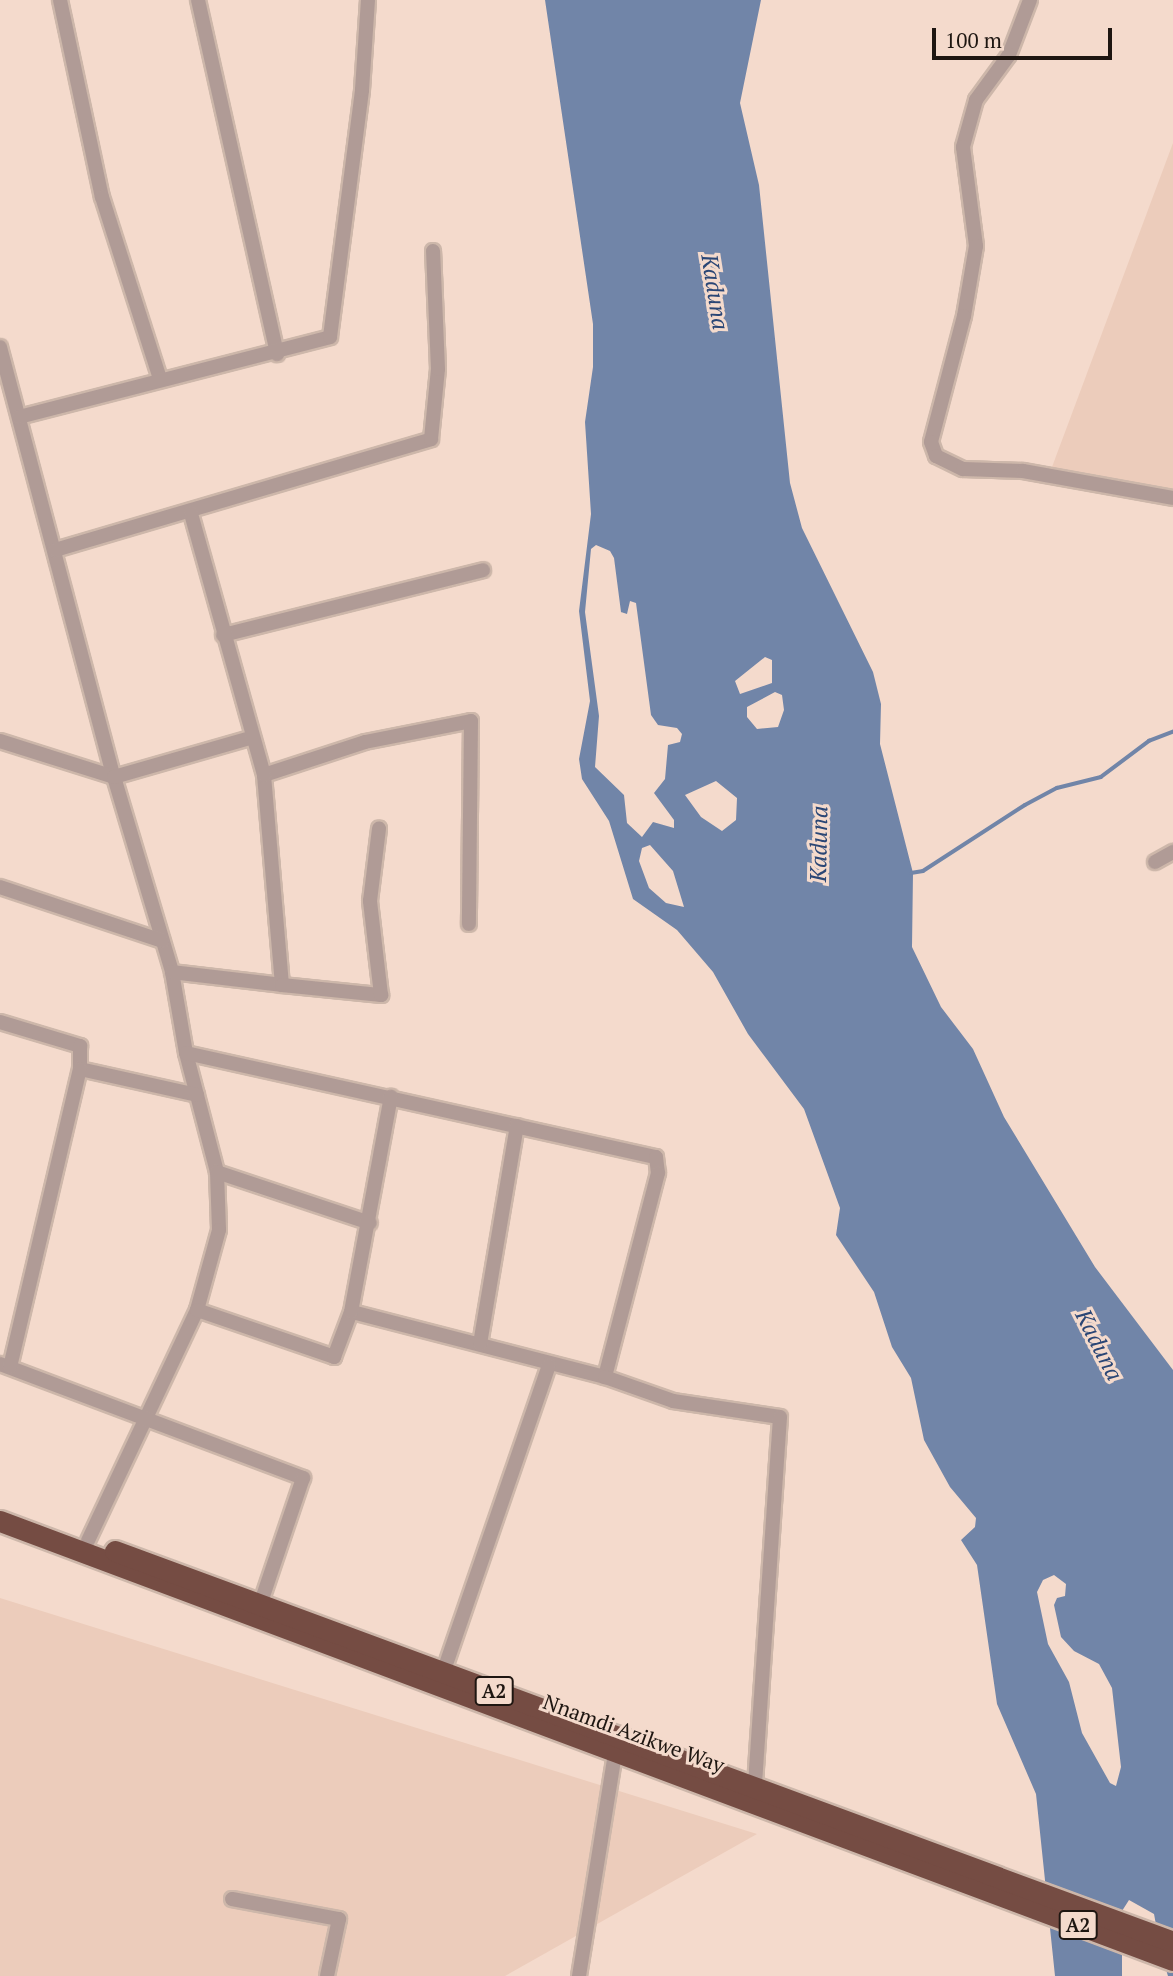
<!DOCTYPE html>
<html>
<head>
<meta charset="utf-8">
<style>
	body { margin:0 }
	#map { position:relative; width:1173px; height:1976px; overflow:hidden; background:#f4dacc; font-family:"PT Serif",serif }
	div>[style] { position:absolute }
	.built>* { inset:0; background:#ecccbb }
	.water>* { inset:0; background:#7185a8 }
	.stream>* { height:3.5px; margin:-1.75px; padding:0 1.75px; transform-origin:1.75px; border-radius:1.75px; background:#7185a8 }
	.roads { filter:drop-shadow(2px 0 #cdb7aa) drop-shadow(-2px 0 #cdb7aa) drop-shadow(0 2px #cdb7aa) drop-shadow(0 -2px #cdb7aa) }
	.street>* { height:14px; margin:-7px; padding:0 7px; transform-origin:7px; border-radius:7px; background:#b09b96 }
	.highway>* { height:21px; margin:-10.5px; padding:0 10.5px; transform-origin:10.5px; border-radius:10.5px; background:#754c43 }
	span { translate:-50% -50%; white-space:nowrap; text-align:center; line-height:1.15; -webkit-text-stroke:6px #f4dacc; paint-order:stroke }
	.shield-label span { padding:2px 5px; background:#f4dacc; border:2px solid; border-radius:5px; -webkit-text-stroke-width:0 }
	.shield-label { font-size:19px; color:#1e1611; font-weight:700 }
	.street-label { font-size:21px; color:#1e1611 }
	.water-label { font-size:23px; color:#2a4675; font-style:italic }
	.scale { position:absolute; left:932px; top:28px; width:180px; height:32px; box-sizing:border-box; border:4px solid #1e1611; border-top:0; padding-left:9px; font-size:21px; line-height:24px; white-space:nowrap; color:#1e1611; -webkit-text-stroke:5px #f4dacc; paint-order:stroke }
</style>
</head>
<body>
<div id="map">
	<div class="built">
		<div style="clip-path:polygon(1173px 143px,1173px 489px,1049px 475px)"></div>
		<div style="clip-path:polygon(0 1598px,757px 1834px,505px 1976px,0 1976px)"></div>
	</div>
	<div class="water">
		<div style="clip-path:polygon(evenodd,545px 0,761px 0,740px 103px,759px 185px,790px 483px,802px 528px,873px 672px,881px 704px,880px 744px,913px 873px,912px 947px,941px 1007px,973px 1049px,1004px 1117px,1095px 1267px,1173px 1370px,1173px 1976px,1168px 1976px,1162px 1957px,1154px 1914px,1129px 1900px,1122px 1911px,1122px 1976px,1055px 1976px,1036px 1794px,997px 1704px,977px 1565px,961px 1540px,975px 1527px,976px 1518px,950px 1487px,924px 1440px,911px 1378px,892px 1347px,874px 1292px,836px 1235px,840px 1208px,804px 1109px,748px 1034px,713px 972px,677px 930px,633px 899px,609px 821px,582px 779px,579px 759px,590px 701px,579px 611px,591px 514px,585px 422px,593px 367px,593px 324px,545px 0,596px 545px,610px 551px,614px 558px,621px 612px,627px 614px,630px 601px,636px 603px,651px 715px,658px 725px,677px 728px,682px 734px,680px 742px,668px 745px,665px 779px,654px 793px,674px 820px,674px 828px,653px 822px,642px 837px,627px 823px,624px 795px,595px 767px,599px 716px,585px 612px,591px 549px,596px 545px,545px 0,765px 657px,772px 660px,772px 683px,740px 694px,735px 681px,765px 657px,545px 0,775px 692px,782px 695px,784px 710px,778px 727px,757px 729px,747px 717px,747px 707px,775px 692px,545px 0,716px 781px,737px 798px,736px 820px,722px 831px,701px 817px,685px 795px,716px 781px,545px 0,650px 845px,673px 871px,684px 907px,666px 903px,649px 888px,639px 861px,642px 848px,650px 845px,545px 0,1054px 1575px,1066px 1584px,1065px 1596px,1057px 1598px,1054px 1605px,1061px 1637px,1074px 1651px,1099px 1664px,1112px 1688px,1121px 1767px,1116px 1786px,1110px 1783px,1082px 1733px,1069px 1682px,1048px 1644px,1037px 1592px,1043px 1580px,1054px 1575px)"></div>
	</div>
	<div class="stream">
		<div style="left:911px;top:873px;width:12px;rotate:-9deg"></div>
		<div style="left:923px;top:871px;width:121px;rotate:-32.9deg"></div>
		<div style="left:1025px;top:805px;width:36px;rotate:-28deg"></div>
		<div style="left:1057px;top:788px;width:45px;rotate:-14deg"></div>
		<div style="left:1101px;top:777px;width:60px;rotate:-36.9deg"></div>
		<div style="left:1149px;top:741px;width:26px;rotate:-21deg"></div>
	</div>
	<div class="roads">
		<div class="street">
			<div style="left:60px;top:0;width:201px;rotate:78deg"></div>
			<div style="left:102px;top:197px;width:191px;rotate:72.3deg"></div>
			<div style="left:198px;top:0;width:363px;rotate:77.4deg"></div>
			<div style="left:1030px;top:0;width:59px;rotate:110.9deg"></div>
			<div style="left:1009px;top:55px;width:56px;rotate:126.3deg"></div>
			<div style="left:976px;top:100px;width:49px;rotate:105.5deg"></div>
			<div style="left:963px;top:147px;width:100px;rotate:82.5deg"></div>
			<div style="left:976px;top:246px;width:71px;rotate:99.7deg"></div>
			<div style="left:964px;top:316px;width:130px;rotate:104.7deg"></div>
			<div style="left:931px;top:442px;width:15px;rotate:70deg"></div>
			<div style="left:936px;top:456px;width:30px;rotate:26deg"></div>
			<div style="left:963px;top:469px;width:60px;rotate:1.9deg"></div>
			<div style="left:1023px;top:471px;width:152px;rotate:10.2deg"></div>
			<div style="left:0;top:347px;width:445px;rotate:75.2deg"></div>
			<div style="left:114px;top:777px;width:203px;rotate:73.4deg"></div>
			<div style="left:172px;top:972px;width:82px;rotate:80.2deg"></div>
			<div style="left:186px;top:1053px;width:123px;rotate:75.4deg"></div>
			<div style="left:217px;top:1172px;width:58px;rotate:88deg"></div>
			<div style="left:219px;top:1230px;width:83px;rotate:105.4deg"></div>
			<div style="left:197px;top:1310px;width:255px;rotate:115.3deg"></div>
			<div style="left:19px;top:417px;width:321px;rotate:-14.4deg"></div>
			<div style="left:330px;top:337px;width:249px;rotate:-82.6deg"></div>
			<div style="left:362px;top:90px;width:90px;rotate:-86.2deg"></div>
			<div style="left:55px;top:550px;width:392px;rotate:-16.4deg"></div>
			<div style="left:431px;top:439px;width:70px;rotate:-84.3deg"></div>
			<div style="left:438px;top:369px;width:118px;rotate:-92.4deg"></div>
			<div style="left:223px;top:635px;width:268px;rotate:-14deg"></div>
			<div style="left:0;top:741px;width:120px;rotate:17.5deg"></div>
			<div style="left:114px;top:777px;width:141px;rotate:-16deg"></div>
			<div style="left:264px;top:775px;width:106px;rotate:-18.1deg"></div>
			<div style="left:365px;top:742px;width:108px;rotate:-11.2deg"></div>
			<div style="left:471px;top:721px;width:203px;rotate:90.6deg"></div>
			<div style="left:1155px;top:862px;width:21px;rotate:-29deg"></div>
			<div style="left:0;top:887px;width:171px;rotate:18.4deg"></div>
			<div style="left:172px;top:972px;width:111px;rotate:6.7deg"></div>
			<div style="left:282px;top:985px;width:211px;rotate:-94.9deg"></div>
			<div style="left:264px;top:775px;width:272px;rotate:-105.6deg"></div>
			<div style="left:282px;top:985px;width:100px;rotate:5.8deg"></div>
			<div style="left:381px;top:995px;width:95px;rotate:-96.7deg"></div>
			<div style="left:370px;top:901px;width:73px;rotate:-82.9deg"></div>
			<div style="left:0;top:1022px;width:84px;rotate:16.7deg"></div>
			<div style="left:80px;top:1046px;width:23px;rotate:90deg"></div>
			<div style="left:80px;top:1069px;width:120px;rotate:12.5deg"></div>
			<div style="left:186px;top:1053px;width:481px;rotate:12.5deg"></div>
			<div style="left:656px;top:1157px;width:16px;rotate:83deg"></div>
			<div style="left:658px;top:1173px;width:211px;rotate:104.6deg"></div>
			<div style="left:605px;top:1377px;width:262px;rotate:-165.6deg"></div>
			<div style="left:217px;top:1172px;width:161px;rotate:18.4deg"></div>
			<div style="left:197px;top:1310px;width:145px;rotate:18.9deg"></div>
			<div style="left:334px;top:1357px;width:48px;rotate:-69.3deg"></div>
			<div style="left:351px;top:1312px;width:219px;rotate:-79.5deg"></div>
			<div style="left:480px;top:1344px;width:221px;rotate:-80.4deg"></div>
			<div style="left:0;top:1364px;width:324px;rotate:20.6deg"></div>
			<div style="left:303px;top:1478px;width:131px;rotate:108.7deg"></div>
			<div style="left:10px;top:1367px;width:306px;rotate:-76.8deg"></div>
			<div style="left:605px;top:1377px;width:72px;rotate:19.4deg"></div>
			<div style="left:673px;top:1401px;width:108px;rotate:8.5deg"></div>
			<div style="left:780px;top:1417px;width:370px;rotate:93.9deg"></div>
			<div style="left:443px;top:1673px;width:325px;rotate:-71deg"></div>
			<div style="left:232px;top:1899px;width:109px;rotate:10.6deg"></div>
			<div style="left:339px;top:1919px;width:58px;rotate:101.9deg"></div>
			<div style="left:579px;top:1976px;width:226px;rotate:-80.8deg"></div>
		</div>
		<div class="highway">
			<div style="left:0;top:1521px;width:1252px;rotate:20.52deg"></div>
			<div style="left:115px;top:1551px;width:1128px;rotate:20.28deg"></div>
		</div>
	</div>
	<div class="shield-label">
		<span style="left:494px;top:1691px">A2</span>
		<span style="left:1078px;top:1925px">A2</span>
	</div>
	<div class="street-label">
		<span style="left:634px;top:1733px;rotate:20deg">Nnamdi Azikwe Way</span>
	</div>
	<div class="water-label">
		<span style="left:715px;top:292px;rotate:81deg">Kaduna</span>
		<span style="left:819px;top:844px;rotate:-89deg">Kaduna</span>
		<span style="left:1099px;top:1345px;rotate:63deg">Kaduna</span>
	</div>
	<div class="scale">100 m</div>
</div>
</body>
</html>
